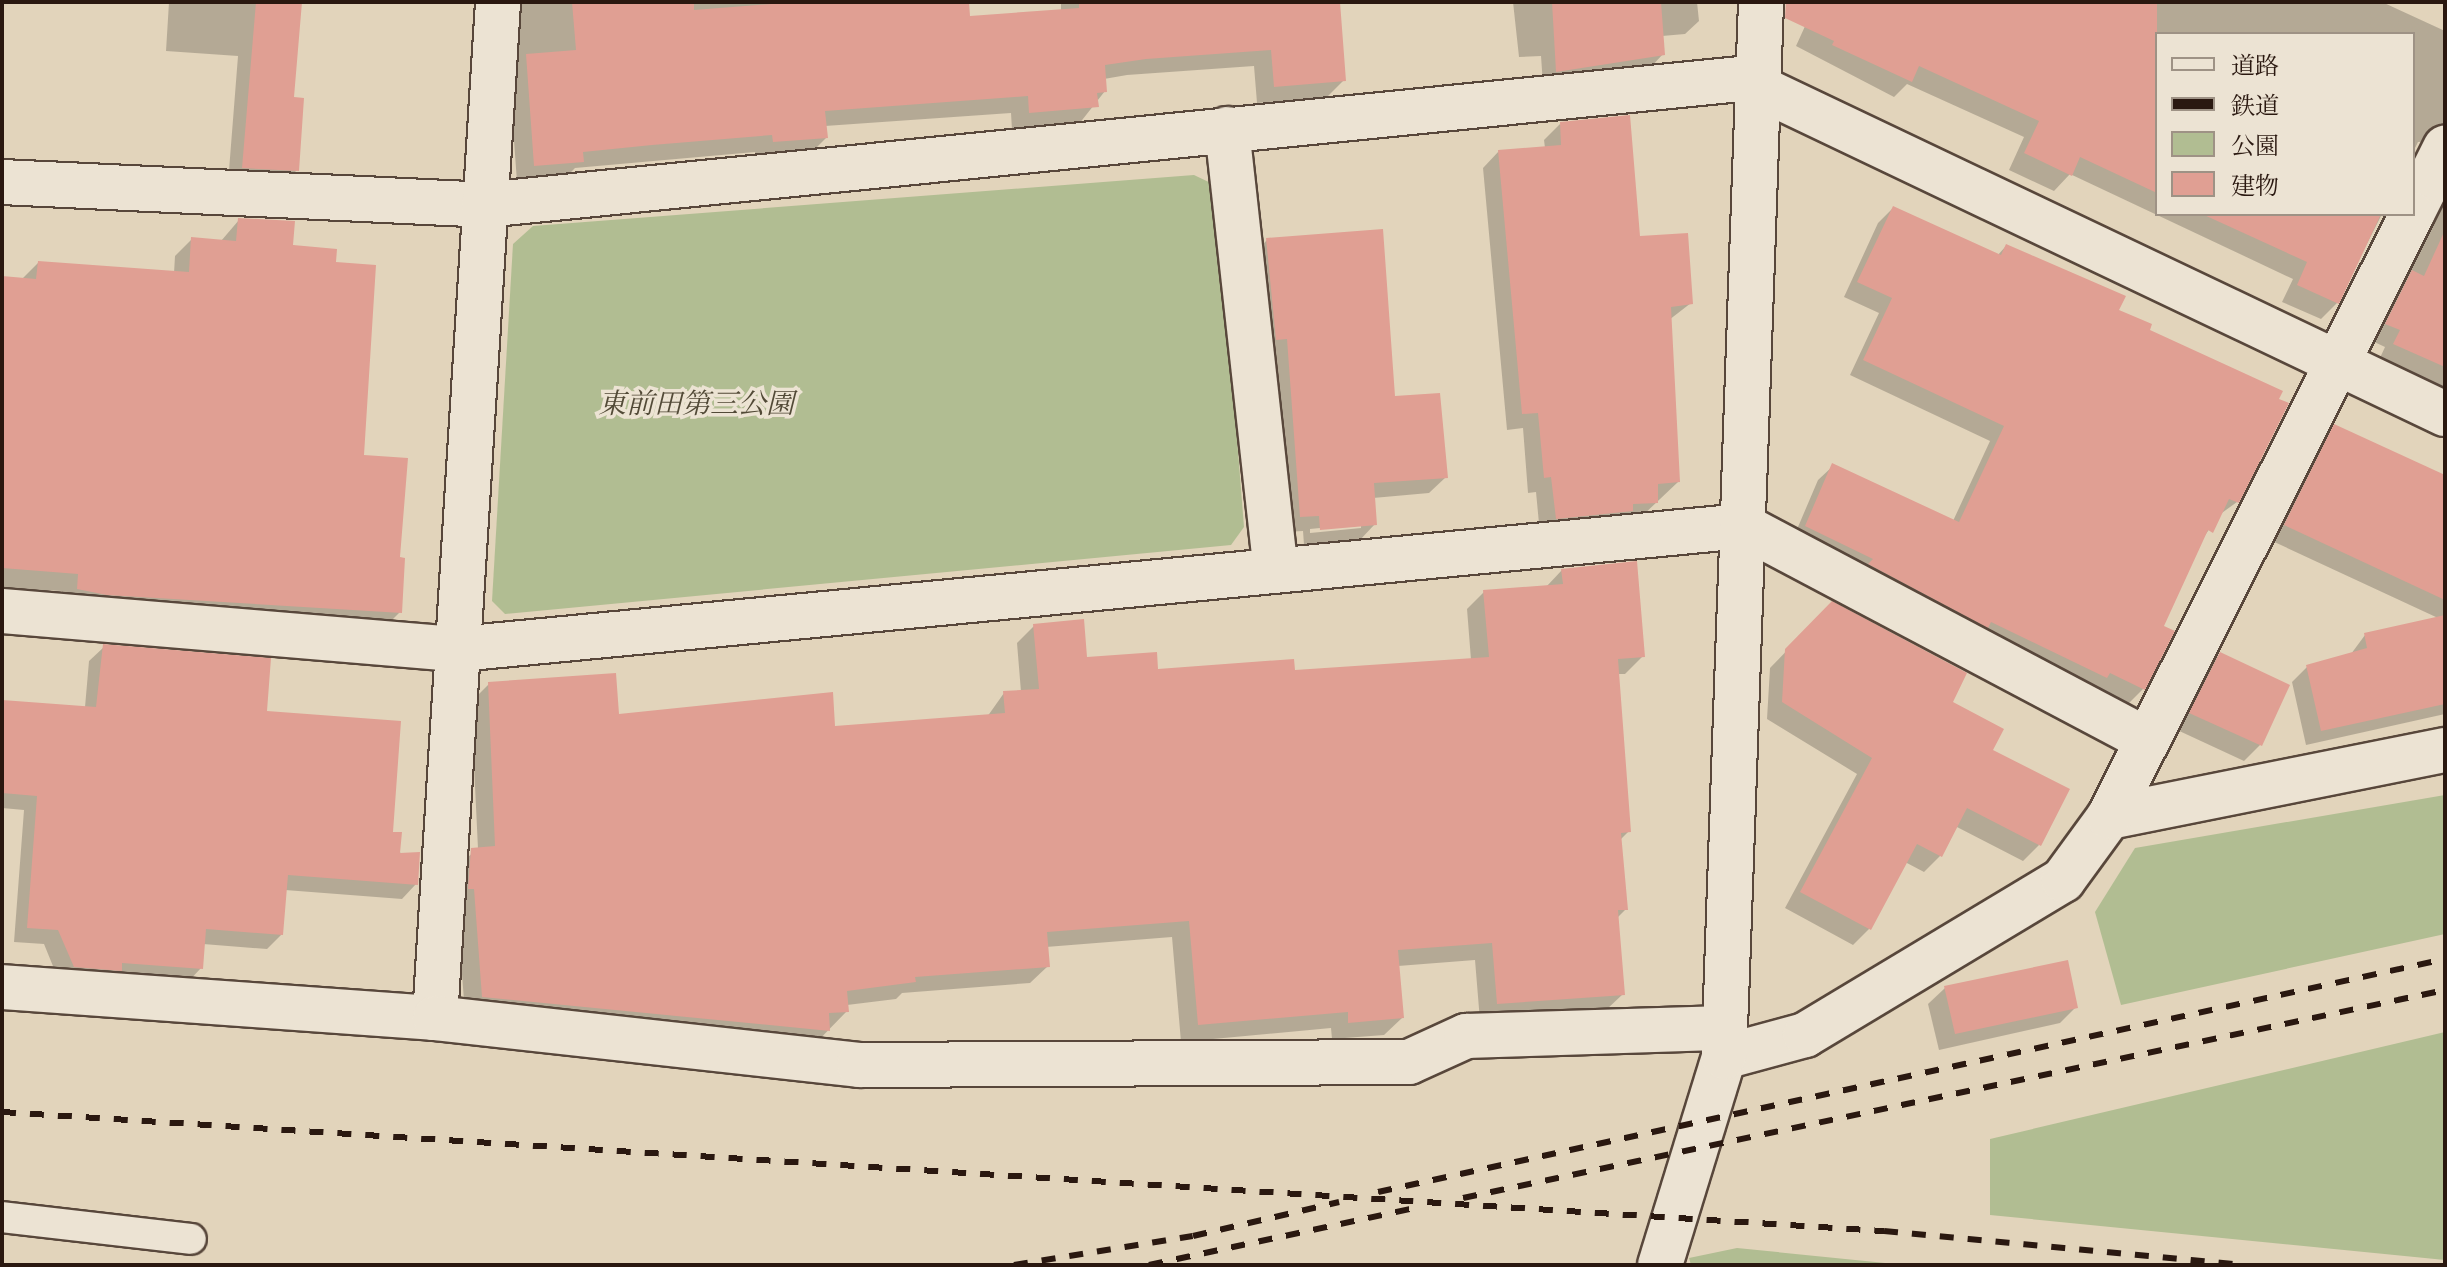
<!DOCTYPE html>
<html>
<head>
<meta charset="utf-8">
<style>
	body { margin:0 }
	#map { position:relative; width:2447px; height:1267px; overflow:hidden; background:#e2d4bb; font-family:"Libre Bodoni","Noto Serif JP",serif }
	div>[style] { position:absolute }
	.green>* { inset:0; background:#b1bd92 }
	.shadow>* { inset:0; background:#0003 }
	.building>* { inset:0; background:#e09f93 }
	.roads { filter:drop-shadow(2px 0 #58473b) drop-shadow(-2px 0 #58473b) drop-shadow(0 2px #58473b) drop-shadow(0 -2px #58473b) }
	.lane>* { height:30px; margin:-15px; padding:0 15px; transform-origin:15px; border-radius:15px; background:#ece3d3 }
	.street>* { height:44px; margin:-22px; padding:0 22px; transform-origin:22px; border-radius:22px; background:#ece3d3 }
	.secondary>* { height:44px; margin:-22px; padding:0 22px; transform-origin:22px; border-radius:22px; background:#ece3d3 }
	.rail>* { height:6px; margin-top:-3px; transform-origin:0; background:repeating-linear-gradient(90deg,#2a1810 0 14px,transparent 0 28px) }
	span { translate:-50% -50%; white-space:nowrap; text-align:center; line-height:1.15; -webkit-text-stroke:7px #ece3d3; paint-order:stroke }
	.park-label { font-size:28px; color:#524a37; font-style:italic }
	.frame { position:absolute; inset:0; border:4px solid #2a1810; pointer-events:none }
	.legend { position:absolute; left:2155px; top:32px; width:260px; height:184px; box-sizing:border-box; background:#ece3d3; border:2px solid #9e9285; margin:0; padding:10px 14px; list-style:none; font-size:24px; color:#2a1810 }
	.legend li { display:flex; align-items:center; gap:16px; height:40px }
	.legend b { width:40px; border:2px solid #9e9285 }
</style>
</head>
<body>
<div id="map">
	<div class="green">
		<div style="clip-path:polygon(1194px 175px,1217px 186px,1244px 527px,1231px 545px,505px 614px,492px 601px,513px 244px,533px 226px)"></div>
		<div style="clip-path:polygon(2445px 795px,2445px 934px,2121px 1005px,2095px 912px,2135px 848px)"></div>
		<div style="clip-path:polygon(2445px 1032px,2445px 1260px,1990px 1215px,1990px 1139px)"></div>
		<div style="clip-path:polygon(1737px 1248px,1905px 1265px,1691px 1265px,1689px 1258px)"></div>
	</div>
	<div class="shadow">
		<div style="clip-path:polygon(169px 2px,300px 2px,292px 99px,297px 170px,281px 186px,228px 183px,238px 56px,166px 51px)"></div>
		<div style="clip-path:polygon(504px 2px,967px 2px,969px 19px,1061px 12px,1061px 2px,1338px 2px,1344px 80px,1327px 97px,1257px 103px,1254px 66px,1127px 75px,1104px 79px,1105px 91px,1079px 124px,1012px 130px,1011px 113px,825px 126px,826px 138px,809px 155px,756px 158px,755px 152px,575px 168px,564px 179px,517px 182px)"></div>
		<div style="clip-path:polygon(1513px 2px,1697px 2px,1699px 21px,1685px 34px,1662px 36px,1663px 54px,1650px 68px,1543px 85px,1541px 56px,1519px 57px)"></div>
		<div style="clip-path:polygon(1816px 2px,2382px 2px,2445px 31px,2445px 146px,2439px 141px,2418px 142px,2413px 152px,2413px 34px,2157px 34px,2157px 214px,2382px 214px,2337px 303px,2321px 319px,2282px 302px,2293px 279px,2070px 174px,2054px 191px,2009px 170px,2024px 137px,1907px 84px,1894px 97px,1796px 46px)"></div>
		<div style="clip-path:polygon(1560px 124px,1638px 238px,1691px 303px,1669px 320px,1678px 482px,1640px 518px,1540px 534px,1536px 492px,1528px 493px,1523px 428px,1507px 430px,1483px 168px,1499px 151px,1545px 148px,1544px 140px)"></div>
		<div style="clip-path:polygon(2445px 191px,2445px 389px,2379px 360px,2385px 347px,2370px 340px)"></div>
		<div style="clip-path:polygon(1893px 208px,1997px 256px,2006px 246px,2147px 331px,2286px 404px,2237px 502px,2219px 515px,2199px 544px,2161px 627px,2143px 689px,2128px 704px,2096px 687px,2091px 692px,1792px 541px,1818px 480px,1833px 466px,1953px 521px,1990px 441px,1850px 375px,1879px 313px,1844px 297px,1878px 223px)"></div>
		<div style="clip-path:polygon(239px 220px,334px 264px,361px 457px,398px 559px,400px 612px,382px 630px,61px 606px,62px 591px,2px 588px,2px 278px,21px 280px,38px 263px,174px 273px,175px 256px,192px 239px,221px 241px)"></div>
		<div style="clip-path:polygon(evenodd,1267px 240px,1446px 477px,1429px 493px,1373px 498px,1375px 524px,1359px 541px,1304px 545px,1303px 531px,1284px 532px,1251px 257px,1267px 240px,1361px 524px,1361px 528px,1310px 533px,1310px 529px,1361px 524px)"></div>
		<div style="clip-path:polygon(2335px 427px,2445px 478px,2445px 714px,2306px 745px,2292px 682px,2307px 667px,2351px 654px,2365px 635px,2438px 618px,2270px 540px,2320px 442px)"></div>
		<div style="clip-path:polygon(1562px 570px,1643px 656px,1625px 674px,1617px 674px,1629px 831px,1620px 840px,1626px 909px,1617px 918px,1623px 994px,1605px 1011px,1480px 1021px,1475px 960px,1398px 966px,1402px 1018px,1384px 1035px,1332px 1039px,1331px 1028px,1181px 1042px,1172px 937px,1046px 947px,1048px 966px,1030px 983px,902px 993px,896px 999px,847px 1005px,847px 1011px,811px 1048px,465px 1014px,454px 868px,478px 849px,471px 702px,489px 684px,617px 716px,833px 728px,987px 717px,1004px 693px,1021px 692px,1017px 643px,1034px 626px,1086px 659px,1156px 672px,1294px 672px,1471px 660px,1467px 609px,1484px 592px,1546px 587px)"></div>
		<div style="clip-path:polygon(1832px 604px,1951px 703px,1991px 751px,2039px 845px,2023px 861px,1955px 826px,1940px 856px,1924px 872px,1905px 862px,1869px 929px,1853px 945px,1785px 908px,1857px 774px,1767px 719px,1770px 668px)"></div>
		<div style="clip-path:polygon(104px 647px,264px 712px,391px 834px,416px 884px,402px 899px,285px 890px,282px 934px,267px 949px,203px 944px,201px 968px,187px 983px,59px 981px,44px 944px,14px 942px,24px 810px,2px 808px,2px 702px,85px 707px,89px 661px)"></div>
		<div style="clip-path:polygon(2220px 654px,2287px 686px,2260px 745px,2244px 761px,2175px 729px,2204px 671px)"></div>
		<div style="clip-path:polygon(1945px 988px,2076px 1007px,2060px 1023px,1939px 1050px,1928px 1004px)"></div>
	</div>
	<div class="building">
		<div style="clip-path:polygon(256px 2px,302px 2px,294px 97px,304px 98px,299px 171px,242px 168px)"></div>
		<div style="clip-path:polygon(572px 2px,694px 2px,694px 10px,797px 2px,969px 2px,970px 16px,1079px 8px,1079px 2px,1340px 2px,1346px 81px,1274px 87px,1271px 50px,1146px 59px,1105px 65px,1107px 92px,1097px 93px,1099px 107px,1029px 113px,1028px 96px,825px 111px,828px 138px,773px 142px,772px 135px,652px 145px,583px 152px,584px 162px,534px 166px,526px 54px,576px 50px)"></div>
		<div style="clip-path:polygon(1552px 2px,1661px 2px,1665px 55px,1556px 72px)"></div>
		<div style="clip-path:polygon(1786px 2px,2157px 2px,2157px 193px,2080px 157px,2072px 176px,2024px 153px,2039px 121px,1919px 66px,1912px 82px,1832px 45px,1834px 41px,1785px 18px)"></div>
		<div style="clip-path:polygon(1630px 115px,1640px 236px,1688px 233px,1693px 304px,1671px 307px,1680px 482px,1658px 484px,1658px 503px,1633px 504px,1633px 511px,1556px 519px,1551px 477px,1544px 478px,1538px 413px,1522px 414px,1498px 150px,1561px 145px,1560px 122px)"></div>
		<div style="clip-path:polygon(1893px 206px,2001px 255px,2006px 244px,2126px 296px,2119px 310px,2152px 324px,2150px 330px,2283px 391px,2279px 399px,2289px 403px,2239px 503px,2229px 499px,2213px 533px,2208px 530px,2164px 626px,2175px 631px,2145px 690px,2110px 673px,2107px 678px,1991px 622px,1988px 628px,1868px 564px,1873px 559px,1805px 526px,1832px 463px,1959px 522px,2004px 426px,1863px 360px,1892px 298px,1857px 282px)"></div>
		<div style="clip-path:polygon(2202px 214px,2381px 214px,2339px 304px,2297px 285px,2307px 262px)"></div>
		<div style="clip-path:polygon(238px 218px,295px 221px,293px 245px,337px 249px,336px 262px,376px 265px,364px 455px,408px 458px,400px 557px,405px 558px,402px 613px,107px 595px,77px 589px,78px 574px,2px 568px,2px 276px,36px 279px,38px 261px,189px 272px,191px 237px,236px 241px)"></div>
		<div style="clip-path:polygon(1383px 229px,1395px 396px,1440px 393px,1448px 478px,1374px 483px,1377px 525px,1320px 530px,1319px 516px,1300px 517px,1287px 339px,1276px 340px,1266px 238px)"></div>
		<div style="clip-path:polygon(2445px 230px,2445px 367px,2393px 344px,2400px 330px,2385px 324px,2412px 270px,2424px 276px)"></div>
		<div style="clip-path:polygon(2334px 424px,2445px 475px,2445px 600px,2284px 525px)"></div>
		<div style="clip-path:polygon(1637px 561px,1645px 657px,1618px 659px,1631px 832px,1621px 833px,1628px 910px,1618px 910px,1625px 995px,1497px 1004px,1492px 943px,1398px 950px,1404px 1018px,1348px 1023px,1348px 1012px,1198px 1025px,1189px 921px,1047px 932px,1050px 967px,915px 977px,916px 982px,847px 991px,849px 1012px,829px 1013px,830px 1031px,482px 997px,474px 889px,468px 889px,471px 848px,495px 846px,488px 682px,616px 673px,619px 714px,833px 692px,835px 726px,1005px 713px,1003px 691px,1039px 689px,1033px 624px,1084px 619px,1087px 657px,1157px 652px,1158px 669px,1294px 659px,1295px 670px,1489px 657px,1483px 590px,1563px 584px,1561px 569px)"></div>
		<div style="clip-path:polygon(1832px 601px,1967px 673px,1953px 702px,2004px 729px,1993px 750px,2070px 789px,2041px 846px,1967px 808px,1942px 857px,1917px 844px,1871px 930px,1800px 892px,1872px 758px,1782px 702px,1785px 649px)"></div>
		<div style="clip-path:polygon(2445px 615px,2445px 704px,2321px 731px,2306px 665px,2367px 648px,2364px 633px)"></div>
		<div style="clip-path:polygon(103px 644px,271px 658px,267px 711px,401px 721px,393px 832px,402px 832px,400px 853px,420px 852px,418px 885px,288px 875px,283px 935px,206px 929px,203px 969px,122px 963px,122px 971px,74px 967px,58px 930px,27px 928px,37px 796px,2px 793px,2px 700px,96px 707px)"></div>
		<div style="clip-path:polygon(2220px 652px,2290px 685px,2262px 746px,2189px 713px)"></div>
		<div style="clip-path:polygon(2068px 960px,2078px 1008px,1955px 1034px,1944px 986px)"></div>
	</div>
	<div class="roads">
		<div class="lane">
			<div style="left:2px;top:1217px;width:190px;rotate:6.6deg"></div>
		</div>
		<div class="street">
			<div style="left:1758px;top:87px;width:761px;rotate:25.45deg"></div>
			<div style="left:1227px;top:129px;width:444px;rotate:83.7deg"></div>
			<div style="left:2px;top:182px;width:483px;rotate:2.7deg"></div>
			<div style="left:484px;top:205px;width:1281px;rotate:-5.73deg"></div>
			<div style="left:2413px;top:212px;width:72px;rotate:-63.4deg"></div>
			<div style="left:2px;top:611px;width:459px;rotate:4.8deg"></div>
			<div style="left:459px;top:649px;width:1290px;rotate:-5.47deg"></div>
			<div style="left:1743px;top:526px;width:457px;rotate:27.9deg"></div>
			<div style="left:2109px;top:817px;width:343px;rotate:-11.3deg"></div>
			<div style="left:2px;top:987px;width:434px;rotate:4.1deg"></div>
			<div style="left:435px;top:1018px;width:1018px;rotate:-86.45deg"></div>
			<div style="left:435px;top:1018px;width:427px;rotate:6.3deg"></div>
			<div style="left:859px;top:1065px;width:550px;rotate:-0.31deg"></div>
			<div style="left:1409px;top:1062px;width:63px;rotate:-24.5deg"></div>
			<div style="left:1466px;top:1036px;width:259px;rotate:-1.8deg"></div>
			<div style="left:1724px;top:1057px;width:84px;rotate:-15.2deg"></div>
			<div style="left:1805px;top:1035px;width:301px;rotate:-31deg"></div>
			<div style="left:2063px;top:880px;width:78px;rotate:-53.9deg"></div>
			<div style="left:2109px;top:817px;width:675px;rotate:-63.32deg"></div>
		</div>
		<div class="secondary">
			<div style="left:1660px;top:1265px;width:218px;rotate:-72.9deg"></div>
			<div style="left:1724px;top:1057px;width:1056px;rotate:-87.99deg"></div>
		</div>
	</div>
	<div class="rail">
		<div style="left:2px;top:1112px;width:1886px;rotate:3.62deg"></div>
		<div style="left:1884px;top:1231px;width:359px;rotate:5.4deg"></div>
		<div style="left:1378px;top:1192px;width:1092px;rotate:-12.32deg"></div>
		<div style="left:1463px;top:1198px;width:1004px;rotate:-11.96deg"></div>
		<div style="left:1014px;top:1265px;width:181px;rotate:-9.2deg"></div>
		<div style="left:1193px;top:1236px;width:150px;rotate:-13.1deg"></div>
		<div style="left:1149px;top:1265px;width:277px;rotate:-12.1deg"></div>
	</div>
	<div class="park-label">
		<span style="left:696px;top:405px">東前田第三公園</span>
	</div>
	<div class="frame"></div>
	<ul class="legend">
	<li><b style="height:10px;background:#ece3d3"></b>道路</li>
	<li><b style="height:10px;background:#2a1810"></b>鉄道</li>
	<li><b style="height:22px;background:#b1bd92"></b>公園</li>
	<li><b style="height:22px;background:#e09f93"></b>建物</li>
	</ul>
</div>
</body>
</html>
